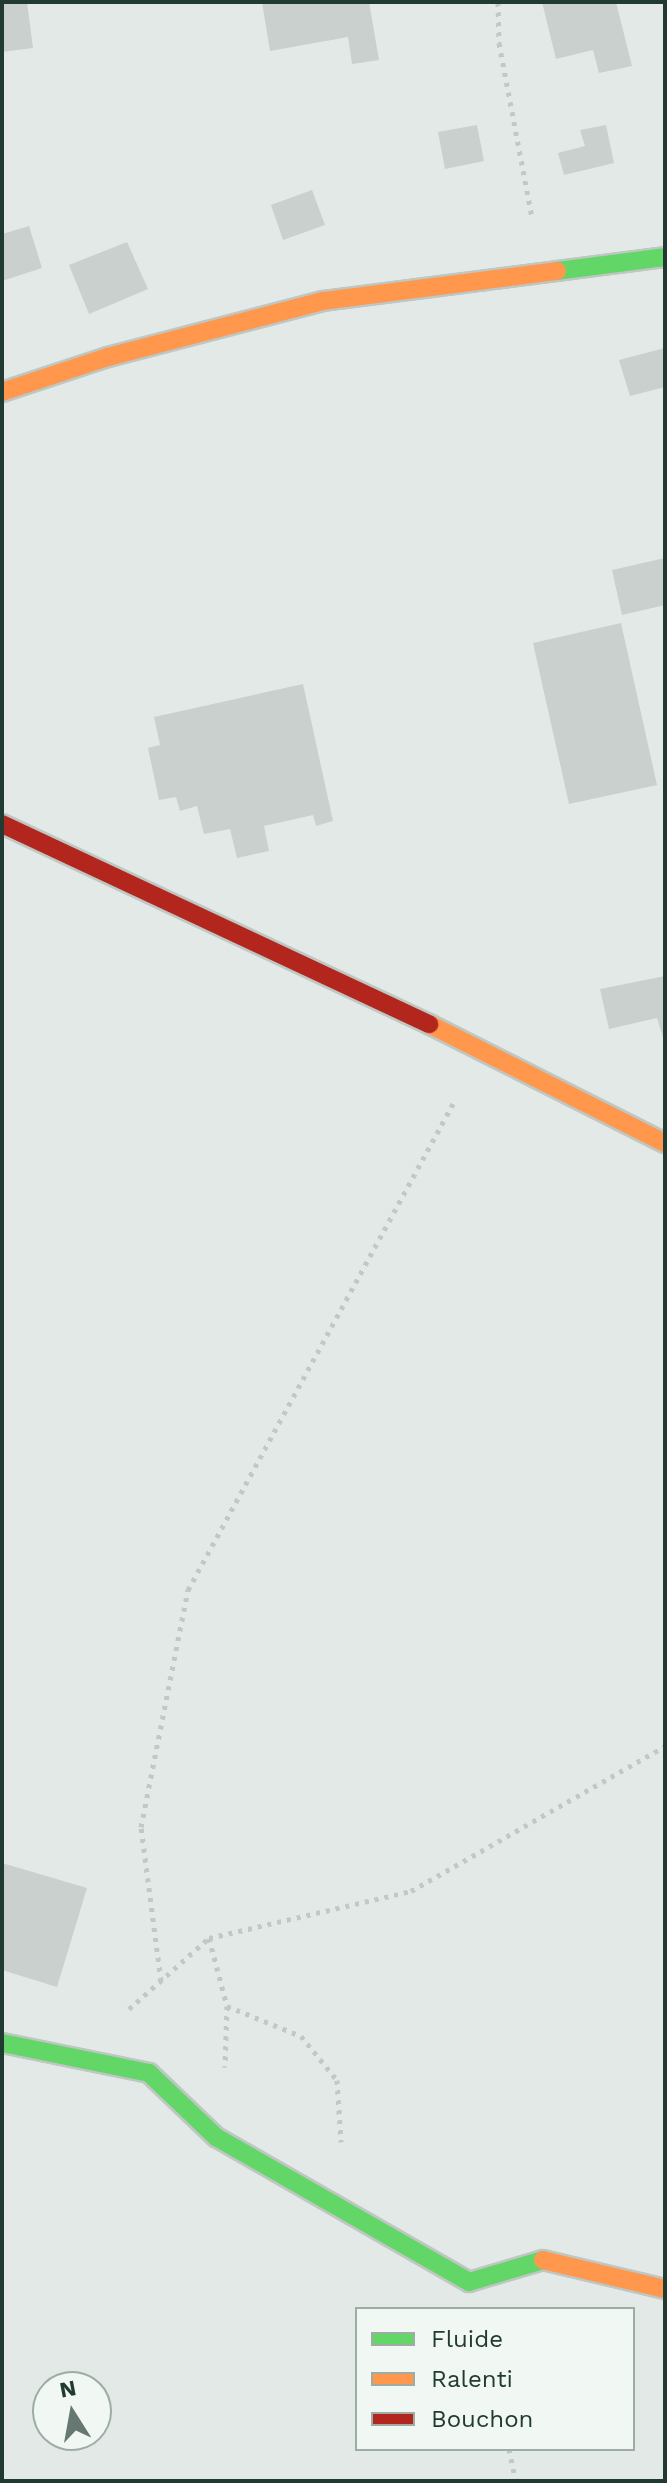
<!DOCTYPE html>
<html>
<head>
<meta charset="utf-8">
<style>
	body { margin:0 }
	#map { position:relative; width:667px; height:2483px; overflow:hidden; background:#e3e9e6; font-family:"Work Sans",sans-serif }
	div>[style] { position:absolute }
	.building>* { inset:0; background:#cad0cd }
	.path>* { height:5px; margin-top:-2.5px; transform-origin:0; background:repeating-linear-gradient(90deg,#c0c9c4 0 4px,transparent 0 10px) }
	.roads { filter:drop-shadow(2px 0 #bfc7c3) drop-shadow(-2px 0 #bfc7c3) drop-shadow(0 2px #bfc7c3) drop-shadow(0 -2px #bfc7c3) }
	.fast>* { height:18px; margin:-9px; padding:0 9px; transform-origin:9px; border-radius:9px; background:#63d668 }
	.slow>* { height:18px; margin:-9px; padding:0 9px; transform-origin:9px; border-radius:9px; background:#ff974d }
	.jam>* { height:18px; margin:-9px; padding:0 9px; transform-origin:9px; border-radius:9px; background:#b3261e }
	span { translate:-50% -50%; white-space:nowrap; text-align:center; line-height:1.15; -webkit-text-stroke:8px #f1f8f4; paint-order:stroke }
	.frame { position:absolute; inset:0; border:4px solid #223b32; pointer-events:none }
	.legend { position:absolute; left:355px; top:2307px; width:280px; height:144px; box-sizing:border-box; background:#f1f8f4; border:2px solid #9eaca6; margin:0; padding:10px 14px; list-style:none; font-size:24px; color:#223b32 }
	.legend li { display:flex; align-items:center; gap:16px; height:40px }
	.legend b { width:40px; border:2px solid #9eaca6 }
	.north { position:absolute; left:32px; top:2371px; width:80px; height:80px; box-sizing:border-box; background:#f1f8f4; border:2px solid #9eaca6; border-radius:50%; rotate:349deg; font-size:22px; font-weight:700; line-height:32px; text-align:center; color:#223b32 }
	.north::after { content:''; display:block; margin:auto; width:28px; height:36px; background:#667871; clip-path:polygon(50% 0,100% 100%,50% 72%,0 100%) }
</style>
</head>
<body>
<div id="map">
	<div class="building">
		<div style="clip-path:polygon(2px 2px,27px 2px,33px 48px,2px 52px)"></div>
		<div style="clip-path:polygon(262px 2px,369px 2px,379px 60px,352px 64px,348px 37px,270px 51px)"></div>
		<div style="clip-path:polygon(542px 2px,616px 2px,632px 66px,599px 73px,593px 50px,556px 59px)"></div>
		<div style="clip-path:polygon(477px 125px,484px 161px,445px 169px,438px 132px)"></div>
		<div style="clip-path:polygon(606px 125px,614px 163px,564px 175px,558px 153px,585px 146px,580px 130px)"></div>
		<div style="clip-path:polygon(312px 190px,325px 225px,283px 240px,271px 205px)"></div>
		<div style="clip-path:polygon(29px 226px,42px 268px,2px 281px,2px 234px)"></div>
		<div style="clip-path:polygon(127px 242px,148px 289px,89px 314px,69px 265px)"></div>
		<div style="clip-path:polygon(665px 348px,665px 387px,630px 396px,619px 360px)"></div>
		<div style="clip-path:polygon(665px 558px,665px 605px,622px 615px,612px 570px)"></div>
		<div style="clip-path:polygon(621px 623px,657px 785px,569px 804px,533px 643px)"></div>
		<div style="clip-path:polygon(303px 684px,333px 821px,316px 826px,313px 815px,264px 826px,269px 851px,237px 858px,230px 829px,204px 834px,197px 806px,180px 811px,176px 797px,159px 800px,148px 748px,160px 745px,154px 717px)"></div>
		<div style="clip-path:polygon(665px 976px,665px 1044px,657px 1018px,609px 1029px,600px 989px)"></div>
		<div style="clip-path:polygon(2px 1863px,87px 1888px,57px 1987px,2px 1970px)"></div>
	</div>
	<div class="path">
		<div style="left:498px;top:2px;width:41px;rotate:88.6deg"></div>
		<div style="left:499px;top:43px;width:178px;rotate:79.3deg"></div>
		<div style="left:209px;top:1938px;width:70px;rotate:75.2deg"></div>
		<div style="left:227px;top:2006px;width:61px;rotate:91.9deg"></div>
		<div style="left:161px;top:1981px;width:155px;rotate:-97.4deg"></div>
		<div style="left:141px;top:1827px;width:242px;rotate:-78.8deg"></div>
		<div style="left:188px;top:1590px;width:558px;rotate:-61.41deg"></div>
		<div style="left:227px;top:2006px;width:80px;rotate:22.1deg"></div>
		<div style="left:301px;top:2036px;width:57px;rotate:50.7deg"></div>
		<div style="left:337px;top:2080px;width:62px;rotate:86.3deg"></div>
		<div style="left:129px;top:2009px;width:107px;rotate:-41.6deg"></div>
		<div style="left:209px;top:1938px;width:207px;rotate:-13.1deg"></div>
		<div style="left:411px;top:1891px;width:292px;rotate:-29.7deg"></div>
		<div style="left:509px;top:2449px;width:33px;rotate:78deg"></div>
	</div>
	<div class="roads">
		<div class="fast">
			<div style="left:557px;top:271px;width:109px;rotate:-7.4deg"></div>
			<div style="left:2px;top:2043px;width:150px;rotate:11.5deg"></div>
			<div style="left:149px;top:2073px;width:93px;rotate:43.7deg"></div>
			<div style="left:216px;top:2137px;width:292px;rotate:29.8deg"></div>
			<div style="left:469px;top:2282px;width:77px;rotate:-16.6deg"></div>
		</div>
		<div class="slow">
			<div style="left:2px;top:392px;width:112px;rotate:-18.3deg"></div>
			<div style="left:108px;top:357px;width:222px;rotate:-14.6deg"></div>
			<div style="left:323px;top:301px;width:236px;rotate:-7.3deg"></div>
			<div style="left:429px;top:1024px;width:264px;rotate:26.8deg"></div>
			<div style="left:543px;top:2260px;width:125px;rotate:13.4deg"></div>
		</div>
		<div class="jam">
			<div style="left:2px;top:824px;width:472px;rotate:25.1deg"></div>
		</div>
	</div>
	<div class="frame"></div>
	<ul class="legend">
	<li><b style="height:10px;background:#63d668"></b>Fluide</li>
	<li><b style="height:10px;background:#ff974d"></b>Ralenti</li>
	<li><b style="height:10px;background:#b3261e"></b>Bouchon</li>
	</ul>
	<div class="north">N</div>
</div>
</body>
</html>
